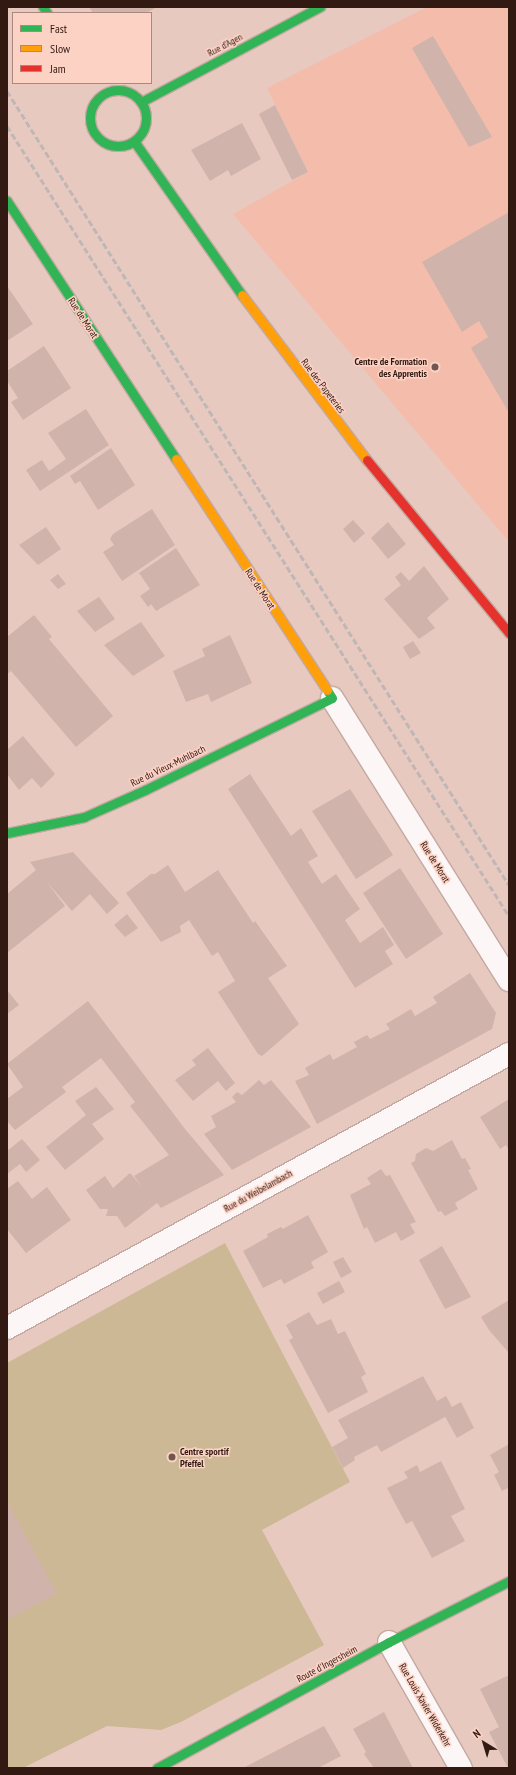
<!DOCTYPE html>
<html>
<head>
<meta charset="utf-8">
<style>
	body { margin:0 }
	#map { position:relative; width:516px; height:1775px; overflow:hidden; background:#e8c9c0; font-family:"PT Sans Narrow",sans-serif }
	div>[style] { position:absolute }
	.built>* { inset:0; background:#f4bdab }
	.green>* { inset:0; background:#ccb895 }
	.building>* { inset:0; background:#d0b3aa }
	.roads { filter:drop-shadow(1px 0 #c3a9a1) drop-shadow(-1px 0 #c3a9a1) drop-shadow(0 1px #c3a9a1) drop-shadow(0 -1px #c3a9a1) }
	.street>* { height:22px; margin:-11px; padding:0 11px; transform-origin:11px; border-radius:11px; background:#fcf7f6 }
	.fast>* { height:9px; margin:-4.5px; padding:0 4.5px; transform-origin:4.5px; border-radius:4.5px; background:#30b455 }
	.fast>.ring { margin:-4.5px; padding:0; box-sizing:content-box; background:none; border:9px solid #30b455; border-radius:50% }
	.slow>* { height:9px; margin:-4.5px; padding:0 4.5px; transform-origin:4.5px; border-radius:4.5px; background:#ff9f0a }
	.jam>* { height:9px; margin:-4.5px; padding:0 4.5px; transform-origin:4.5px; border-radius:4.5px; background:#e5322d }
	.rail>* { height:3px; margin-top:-1.5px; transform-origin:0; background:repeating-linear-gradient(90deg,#bfb7b5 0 6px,transparent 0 9px) }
	.dots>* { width:11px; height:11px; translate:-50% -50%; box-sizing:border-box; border:2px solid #fcd2c5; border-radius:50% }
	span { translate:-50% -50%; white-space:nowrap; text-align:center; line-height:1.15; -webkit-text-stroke:3px #fcd2c5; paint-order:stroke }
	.street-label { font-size:10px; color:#321911 }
	.poi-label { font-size:10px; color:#321911; font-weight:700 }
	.right { translate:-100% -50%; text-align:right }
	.left { translate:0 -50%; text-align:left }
	.frame { position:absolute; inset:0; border:8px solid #321911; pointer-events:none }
	.legend { position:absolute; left:12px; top:12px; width:140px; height:72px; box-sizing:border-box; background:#fcd2c5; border:1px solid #ab887d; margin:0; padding:5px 7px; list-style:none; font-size:12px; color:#321911 }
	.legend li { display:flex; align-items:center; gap:8px; height:20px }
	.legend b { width:20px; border:1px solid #ab887d }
	.north { position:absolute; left:464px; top:1723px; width:40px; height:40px; -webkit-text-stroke:3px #fcd2c5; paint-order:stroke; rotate:322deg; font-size:11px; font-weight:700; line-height:16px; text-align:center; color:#321911 }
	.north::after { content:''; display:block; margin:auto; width:14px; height:18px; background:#321911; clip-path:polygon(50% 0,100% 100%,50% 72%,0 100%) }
</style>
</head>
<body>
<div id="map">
	<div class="built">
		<div style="clip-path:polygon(427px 7px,509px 7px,509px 542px,233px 214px,308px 172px,267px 88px)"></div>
	</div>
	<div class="green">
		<div style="clip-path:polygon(225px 1243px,350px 1482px,262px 1530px,324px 1645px,181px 1722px,161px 1730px,107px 1726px,23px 1768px,7px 1768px,7px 1363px)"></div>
	</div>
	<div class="building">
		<div style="clip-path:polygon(89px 7px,157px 7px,146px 13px,93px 13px)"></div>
		<div style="clip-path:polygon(433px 36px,492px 137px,469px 147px,412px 48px)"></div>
		<div style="clip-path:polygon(275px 105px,308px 172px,292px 180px,259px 114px)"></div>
		<div style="clip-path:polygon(242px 123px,261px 159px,231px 176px,228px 170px,210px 181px,191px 150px)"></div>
		<div style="clip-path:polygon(509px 212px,509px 413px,471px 348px,488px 337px,479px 321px,462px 332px,422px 262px)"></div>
		<div style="clip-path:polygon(7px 286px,33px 324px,7px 341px)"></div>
		<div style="clip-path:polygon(44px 346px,71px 388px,23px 420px,11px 402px,18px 398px,7px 381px,7px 371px)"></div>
		<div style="clip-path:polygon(86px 409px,109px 445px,40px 491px,26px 470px,42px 460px,49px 471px,66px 459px,48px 433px)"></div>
		<div style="clip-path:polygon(111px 448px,135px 485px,98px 510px,80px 481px,75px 484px,70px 476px)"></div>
		<div style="clip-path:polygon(152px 509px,175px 545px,122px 581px,103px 552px,114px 545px,110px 539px,113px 534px)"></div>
		<div style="clip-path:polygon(353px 520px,365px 533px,354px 543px,343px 529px)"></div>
		<div style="clip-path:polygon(388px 522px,406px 544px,388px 559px,371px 538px)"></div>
		<div style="clip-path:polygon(46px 527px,61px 549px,38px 565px,19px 545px)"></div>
		<div style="clip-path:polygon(176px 548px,200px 585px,156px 611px,151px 604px,148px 607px,140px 596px,150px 589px,139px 573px)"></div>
		<div style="clip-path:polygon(424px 566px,449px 599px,427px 618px,435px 628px,419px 639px,384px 599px,401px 585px,395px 577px,401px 572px,409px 581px)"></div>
		<div style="clip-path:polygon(58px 574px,66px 584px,58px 589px,50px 580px)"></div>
		<div style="clip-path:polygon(99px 597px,115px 619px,95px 632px,77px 611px)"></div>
		<div style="clip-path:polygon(34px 615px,52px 637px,49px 639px,113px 716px,76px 747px,11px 671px,7px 674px,7px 637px)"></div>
		<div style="clip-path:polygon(141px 622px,165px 656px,133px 676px,104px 645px)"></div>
		<div style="clip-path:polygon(230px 635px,252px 683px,211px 702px,208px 694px,186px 702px,173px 671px,205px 656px,202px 649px)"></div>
		<div style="clip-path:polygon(413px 641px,421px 653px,410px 659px,403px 647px)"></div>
		<div style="clip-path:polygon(23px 736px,55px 774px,41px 788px,32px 778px,19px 790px,7px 774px,7px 750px)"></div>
		<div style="clip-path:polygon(250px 774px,291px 836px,301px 828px,318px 856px,308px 862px,322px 884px,336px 874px,360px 909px,345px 920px,360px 943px,383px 927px,394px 945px,385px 951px,393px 964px,355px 988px,228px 789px)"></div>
		<div style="clip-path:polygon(350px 789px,393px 855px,356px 879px,312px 811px)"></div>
		<div style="clip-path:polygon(73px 852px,119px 903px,107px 914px,90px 894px,72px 911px,46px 881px,65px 906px,7px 953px,7px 894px,36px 870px,30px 862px)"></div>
		<div style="clip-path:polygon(168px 865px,185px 892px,218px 870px,253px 923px,255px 921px,287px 966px,268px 978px,299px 1024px,262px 1056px,258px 1054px,218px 992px,235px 981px,218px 952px,212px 956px,189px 920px,180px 926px,181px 932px,161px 942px,126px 893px,151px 874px,155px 874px)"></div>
		<div style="clip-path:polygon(400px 868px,443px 934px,406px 959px,363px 893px)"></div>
		<div style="clip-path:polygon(127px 914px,138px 928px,125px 937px,114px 925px)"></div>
		<div style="clip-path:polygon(470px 973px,496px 1013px,492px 1029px,317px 1124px,295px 1081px,309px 1075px,305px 1068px,330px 1054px,333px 1060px,357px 1047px,354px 1042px,367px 1035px,370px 1039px,390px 1029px,386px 1024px,411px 1009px,415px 1016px,437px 1003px,433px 997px)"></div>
		<div style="clip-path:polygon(7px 990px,19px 1005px,7px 1014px)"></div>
		<div style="clip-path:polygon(88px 1001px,185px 1129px,224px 1175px,161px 1208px,157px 1203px,125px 1228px,117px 1216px,106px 1216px,108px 1209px,100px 1209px,86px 1190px,105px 1176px,113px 1188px,130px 1173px,143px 1188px,134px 1176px,169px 1155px,130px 1106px,135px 1102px,101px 1058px,62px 1087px,66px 1092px,15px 1130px,7px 1121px,7px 1099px,23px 1087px,7px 1064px)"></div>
		<div style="clip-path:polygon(208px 1048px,235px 1083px,226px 1091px,218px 1081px,193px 1101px,175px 1080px,196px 1065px,192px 1060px)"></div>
		<div style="clip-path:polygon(259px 1080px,264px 1085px,271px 1080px,311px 1127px,232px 1170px,204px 1134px,216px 1127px,211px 1116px,236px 1102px,232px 1097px,237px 1092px,242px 1095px)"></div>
		<div style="clip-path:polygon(96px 1087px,114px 1109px,92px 1124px,104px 1139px,65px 1170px,46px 1147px,86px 1115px,75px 1101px)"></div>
		<div style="clip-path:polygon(509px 1099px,509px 1150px,506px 1145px,500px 1149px,480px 1117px)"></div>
		<div style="clip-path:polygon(22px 1139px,40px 1160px,26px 1172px,20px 1164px,7px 1174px,7px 1151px)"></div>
		<div style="clip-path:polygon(452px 1140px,462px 1159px,465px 1158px,471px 1169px,468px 1170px,478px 1189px,455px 1203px,458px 1209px,445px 1216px,441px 1211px,438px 1212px,411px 1163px,415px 1161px,416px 1154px,426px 1148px,433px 1151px)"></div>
		<div style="clip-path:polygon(381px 1169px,386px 1176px,390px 1175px,416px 1222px,410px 1224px,415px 1233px,401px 1241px,396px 1232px,375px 1243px,367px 1227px,364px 1229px,350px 1195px,371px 1184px,367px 1178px)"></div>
		<div style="clip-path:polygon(18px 1181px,32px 1199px,47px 1187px,71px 1220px,26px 1253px,7px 1229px,7px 1189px)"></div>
		<div style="clip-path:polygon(308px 1215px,328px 1252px,311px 1262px,314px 1268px,284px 1284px,281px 1279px,263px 1288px,243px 1251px,268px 1237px,267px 1234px,281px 1227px,283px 1229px)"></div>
		<div style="clip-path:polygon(442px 1246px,471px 1297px,445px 1309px,419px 1260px)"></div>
		<div style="clip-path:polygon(343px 1257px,352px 1272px,341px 1278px,333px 1262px)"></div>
		<div style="clip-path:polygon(339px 1281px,345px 1292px,323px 1304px,317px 1293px)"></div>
		<div style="clip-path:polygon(509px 1300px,509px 1353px,489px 1330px,481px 1317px)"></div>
		<div style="clip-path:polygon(309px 1312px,317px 1325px,331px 1319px,338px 1334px,345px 1331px,366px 1374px,361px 1377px,368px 1392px,328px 1413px,289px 1340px,293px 1338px,286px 1325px)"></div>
		<div style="clip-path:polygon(423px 1376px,437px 1401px,446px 1396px,452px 1407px,461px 1402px,474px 1428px,457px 1438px,443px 1413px,445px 1417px,381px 1452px,377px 1445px,354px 1457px,355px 1460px,343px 1468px,332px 1447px,348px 1438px,338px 1420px)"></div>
		<div style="clip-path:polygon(509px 1444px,509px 1491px,508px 1488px,502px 1491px,494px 1475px,499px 1472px,490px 1455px)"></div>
		<div style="clip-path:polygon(441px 1461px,465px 1509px,451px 1516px,465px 1541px,432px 1558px,412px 1521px,406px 1524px,387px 1488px,408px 1478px,404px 1472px,417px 1465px,420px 1472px)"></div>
		<div style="clip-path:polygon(7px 1502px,57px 1593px,7px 1620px)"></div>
		<div style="clip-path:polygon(509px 1675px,509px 1768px,508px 1768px,489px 1732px,499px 1727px,480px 1689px)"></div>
		<div style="clip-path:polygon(384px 1712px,399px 1741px,413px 1768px,374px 1768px,364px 1754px,366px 1752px,353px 1729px)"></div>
		<div style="clip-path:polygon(324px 1726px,341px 1756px,318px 1768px,243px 1768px)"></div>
	</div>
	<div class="roads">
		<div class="street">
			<div style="left:332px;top:698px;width:333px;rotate:57.9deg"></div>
			<div style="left:7px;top:1328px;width:572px;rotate:-28.63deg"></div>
			<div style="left:389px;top:1642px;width:145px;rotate:60.3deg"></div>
		</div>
		<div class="fast">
			<div style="left:43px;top:7px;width:7px;rotate:56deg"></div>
			<div class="ring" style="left:90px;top:90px;width:47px;height:47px"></div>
			<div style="left:141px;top:102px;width:203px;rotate:-28deg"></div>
			<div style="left:134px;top:141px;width:188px;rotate:55deg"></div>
			<div style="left:7px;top:201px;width:308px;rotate:56.8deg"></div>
			<div style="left:7px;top:833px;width:79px;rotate:-11.7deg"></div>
			<div style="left:84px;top:817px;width:67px;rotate:-23.9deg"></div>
			<div style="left:145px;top:790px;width:208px;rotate:-26.2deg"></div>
			<div style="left:332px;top:698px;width:9px;rotate:-122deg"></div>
			<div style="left:157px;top:1768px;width:264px;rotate:-28.5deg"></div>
			<div style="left:389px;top:1642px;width:135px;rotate:-26.9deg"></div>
		</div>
		<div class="slow">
			<div style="left:242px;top:295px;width:207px;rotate:52.9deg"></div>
			<div style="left:176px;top:459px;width:276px;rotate:56.8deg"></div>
		</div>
		<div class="jam">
			<div style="left:367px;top:460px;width:224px;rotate:50.6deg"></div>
		</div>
	</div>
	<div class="rail">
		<div style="left:7px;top:91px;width:939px;rotate:57.7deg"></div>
		<div style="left:7px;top:126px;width:936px;rotate:57.57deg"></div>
	</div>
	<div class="dots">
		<div style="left:435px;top:367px;background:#72574e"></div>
		<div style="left:172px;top:1457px;background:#72574e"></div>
	</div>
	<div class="street-label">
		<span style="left:225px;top:45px;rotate:-28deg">Rue d'Agen</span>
		<span style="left:83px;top:318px;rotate:57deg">Rue de Morat</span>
		<span style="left:323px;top:386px;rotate:53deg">Rue des Papeteries</span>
		<span style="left:260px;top:589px;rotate:57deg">Rue de Morat</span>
		<span style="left:168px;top:766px;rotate:-26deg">Rue du Vieux-Muhlbach</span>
		<span style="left:435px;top:862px;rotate:58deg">Rue de Morat</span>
		<span style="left:258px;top:1191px;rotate:-29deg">Rue du Weibelambach</span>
		<span style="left:327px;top:1664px;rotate:-28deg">Route d'Ingersheim</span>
		<span style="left:425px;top:1705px;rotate:60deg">Rue Louis Xavier Widerkehr</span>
	</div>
	<div class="poi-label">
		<span class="right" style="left:427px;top:367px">Centre de Formation<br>des Apprentis</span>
		<span class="left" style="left:180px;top:1457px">Centre sportif<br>Pfeffel</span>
	</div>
	<div class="frame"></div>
	<ul class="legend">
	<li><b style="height:5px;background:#30b455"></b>Fast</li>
	<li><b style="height:5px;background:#ff9f0a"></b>Slow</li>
	<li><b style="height:5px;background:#e5322d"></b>Jam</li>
	</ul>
	<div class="north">N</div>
</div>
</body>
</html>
